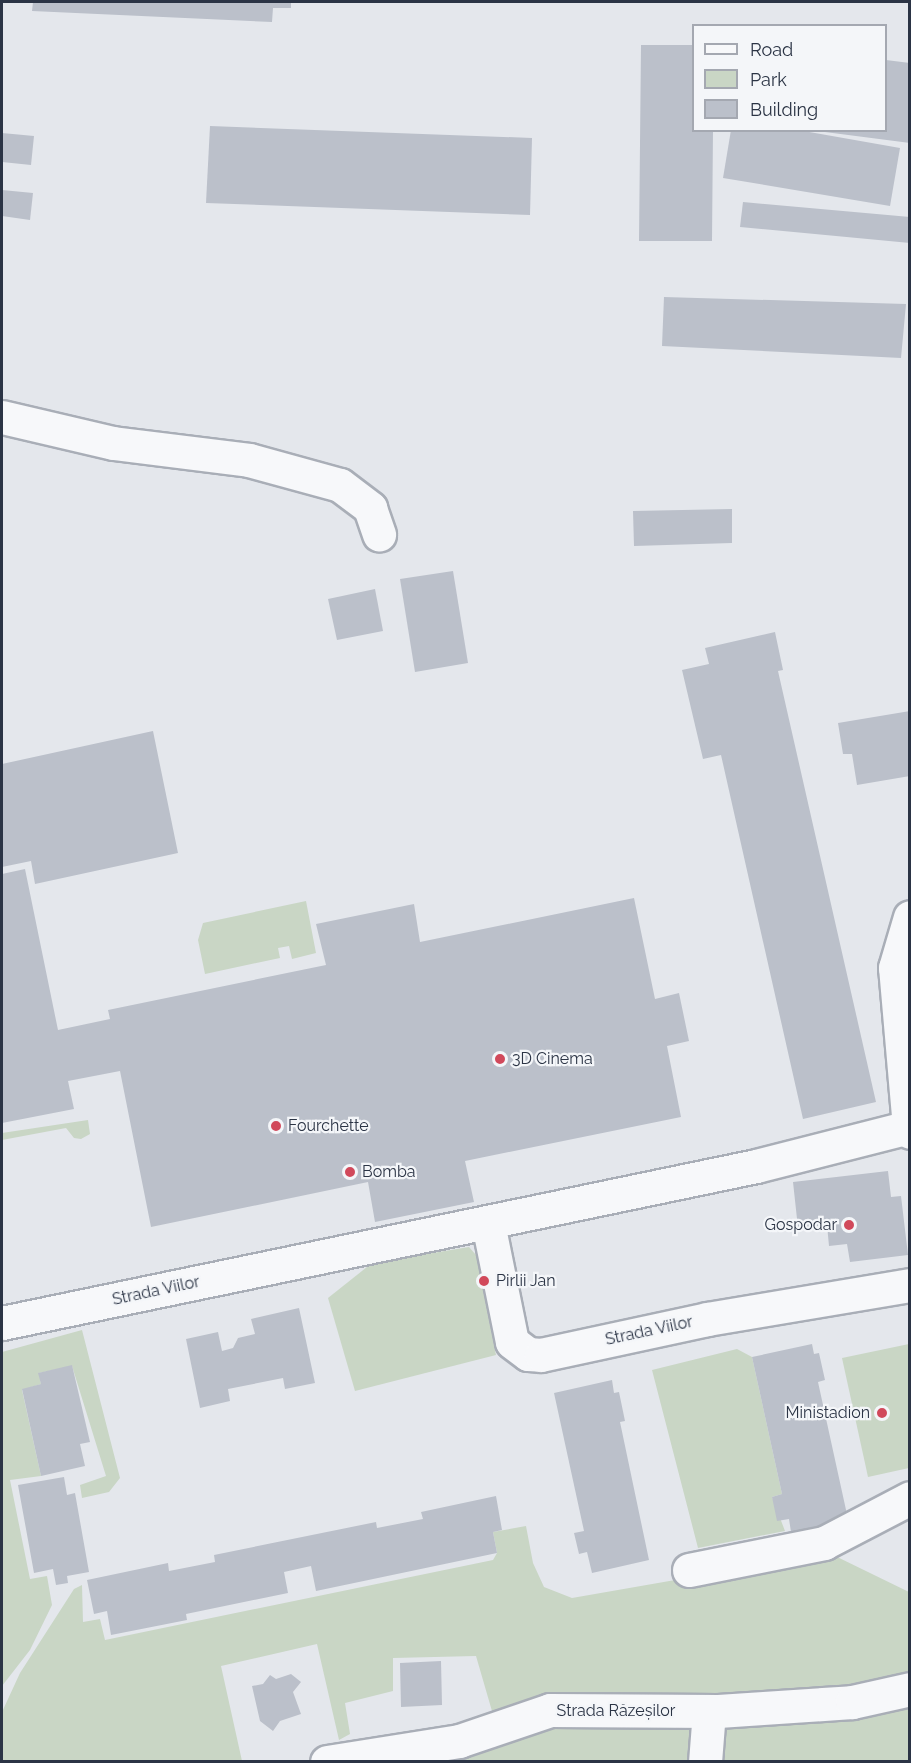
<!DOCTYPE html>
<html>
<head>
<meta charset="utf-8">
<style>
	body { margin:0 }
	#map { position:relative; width:911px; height:1763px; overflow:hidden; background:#e4e7ec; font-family:Raleway,sans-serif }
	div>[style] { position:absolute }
	.green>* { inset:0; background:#c9d6c5 }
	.building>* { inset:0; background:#bbc0ca }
	.roads { filter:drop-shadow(2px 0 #a9aeb7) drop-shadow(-2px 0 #a9aeb7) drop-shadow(0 2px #a9aeb7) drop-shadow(0 -2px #a9aeb7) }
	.minor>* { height:33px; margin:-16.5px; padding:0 16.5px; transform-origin:16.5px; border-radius:16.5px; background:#f7f8fa }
	.dots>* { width:16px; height:16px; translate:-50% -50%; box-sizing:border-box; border:3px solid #f4f6f9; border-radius:50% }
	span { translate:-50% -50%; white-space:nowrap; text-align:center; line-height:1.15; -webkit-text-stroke:4.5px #f4f6f9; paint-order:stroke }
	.poi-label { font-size:16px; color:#2b3445 }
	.left { translate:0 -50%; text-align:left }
	.right { translate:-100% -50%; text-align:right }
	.street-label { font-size:16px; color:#2b3445 }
	.frame { position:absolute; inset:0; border:3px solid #2b3445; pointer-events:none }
	.legend { position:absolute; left:692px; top:24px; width:195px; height:108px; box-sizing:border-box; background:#f4f6f9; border:2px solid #a4a8b1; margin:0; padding:8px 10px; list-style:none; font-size:18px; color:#2b3445 }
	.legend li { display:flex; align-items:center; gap:12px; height:30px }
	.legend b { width:30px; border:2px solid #a4a8b1 }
</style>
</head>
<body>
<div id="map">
	<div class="green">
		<div style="clip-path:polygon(306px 901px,316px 953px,292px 959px,289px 946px,278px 948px,280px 958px,205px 974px,198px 940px,203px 923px)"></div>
		<div style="clip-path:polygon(88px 1120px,90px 1134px,81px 1139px,74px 1138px,66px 1128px,2px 1140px,2px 1133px)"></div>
		<div style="clip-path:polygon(469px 1247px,476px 1255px,496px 1355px,355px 1391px,328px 1298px,372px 1263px)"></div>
		<div style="clip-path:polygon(82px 1330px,120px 1478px,109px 1492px,82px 1498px,80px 1485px,106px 1476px,72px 1366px,39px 1373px,41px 1384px,22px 1390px,41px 1476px,10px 1480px,30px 1579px,47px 1576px,52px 1605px,30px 1650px,2px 1686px,2px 1352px)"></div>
		<div style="clip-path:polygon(909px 1344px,909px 1468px,868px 1477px,842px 1358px)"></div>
		<div style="clip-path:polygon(737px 1349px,752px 1357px,782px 1494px,772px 1497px,785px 1531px,698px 1548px,652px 1370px)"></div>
		<div style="clip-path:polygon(526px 1526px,533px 1563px,544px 1587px,572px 1598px,829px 1553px,909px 1592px,909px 1678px,848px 1693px,494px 1718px,476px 1656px,393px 1658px,393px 1691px,345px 1703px,350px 1734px,339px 1740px,317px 1644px,221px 1666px,242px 1761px,2px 1761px,2px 1712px,20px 1673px,74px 1589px,82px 1585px,83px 1622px,100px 1619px,105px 1640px,493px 1560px,497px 1553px,493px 1532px)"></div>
		<div style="clip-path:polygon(909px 1701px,909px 1761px,717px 1762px,720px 1729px,861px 1714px)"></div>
		<div style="clip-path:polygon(544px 1720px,698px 1720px,696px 1761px,402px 1762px)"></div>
	</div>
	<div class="building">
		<div style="clip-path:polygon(33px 2px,291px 2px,291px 8px,273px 8px,272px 22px,32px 11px)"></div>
		<div style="clip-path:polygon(641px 45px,694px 45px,694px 130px,713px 130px,712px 241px,639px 241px)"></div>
		<div style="clip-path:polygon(886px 60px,910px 63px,910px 143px,825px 132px,886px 130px)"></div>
		<div style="clip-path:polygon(210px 126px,532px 138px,530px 215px,206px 203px)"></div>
		<div style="clip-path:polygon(731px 130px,798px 130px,900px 148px,890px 206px,723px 178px)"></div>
		<div style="clip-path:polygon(2px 133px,34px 136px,31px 165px,2px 162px)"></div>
		<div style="clip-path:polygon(2px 190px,33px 193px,30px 220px,2px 216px)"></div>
		<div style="clip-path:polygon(743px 202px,910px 217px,910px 243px,740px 227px)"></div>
		<div style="clip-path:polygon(664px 297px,906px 304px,901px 358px,662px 346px)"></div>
		<div style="clip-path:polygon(732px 509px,732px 543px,634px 546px,633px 511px)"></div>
		<div style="clip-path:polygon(453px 571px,468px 663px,415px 672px,400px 579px)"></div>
		<div style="clip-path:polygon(375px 589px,383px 631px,337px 640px,328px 599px)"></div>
		<div style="clip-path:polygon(775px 632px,783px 670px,778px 671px,876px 1102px,803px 1119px,721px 755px,703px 759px,682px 670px,709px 664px,705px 648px)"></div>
		<div style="clip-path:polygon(910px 711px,910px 776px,857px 785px,852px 754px,843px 754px,838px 723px)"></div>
		<div style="clip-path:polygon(153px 731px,178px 853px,35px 884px,31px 861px,2px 867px,2px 764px)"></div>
		<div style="clip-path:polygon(25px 869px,58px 1030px,110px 1019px,108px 1010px,326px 965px,316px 924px,414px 904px,420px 942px,634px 898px,655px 999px,679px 993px,689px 1041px,667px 1046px,681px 1117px,465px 1161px,474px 1202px,375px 1222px,368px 1182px,151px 1227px,120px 1071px,68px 1081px,74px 1109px,2px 1123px,2px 874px)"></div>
		<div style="clip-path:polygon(888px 1171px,891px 1197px,901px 1196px,908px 1255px,850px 1262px,847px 1244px,829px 1246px,827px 1225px,798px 1228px,793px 1182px)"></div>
		<div style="clip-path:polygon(299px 1308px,315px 1383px,285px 1389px,283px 1378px,228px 1389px,230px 1401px,200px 1408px,186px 1339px,218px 1332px,222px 1351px,233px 1348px,238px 1338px,255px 1334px,251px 1319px)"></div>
		<div style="clip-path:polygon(812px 1344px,814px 1354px,819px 1353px,825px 1380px,818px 1382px,848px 1519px,791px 1532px,789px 1519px,777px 1521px,772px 1497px,782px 1494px,752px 1357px)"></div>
		<div style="clip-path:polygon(72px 1365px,90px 1442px,80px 1444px,85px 1466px,41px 1476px,22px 1389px,41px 1384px,38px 1373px)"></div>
		<div style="clip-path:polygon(612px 1380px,614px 1393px,619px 1392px,625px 1421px,620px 1422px,649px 1560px,592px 1573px,587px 1552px,579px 1554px,574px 1533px,584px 1531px,554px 1393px)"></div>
		<div style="clip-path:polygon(64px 1477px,67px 1495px,75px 1493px,89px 1572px,67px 1576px,68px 1583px,56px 1585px,53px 1569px,34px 1573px,18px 1485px)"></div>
		<div style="clip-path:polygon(496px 1496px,502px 1530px,493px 1532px,497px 1553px,316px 1591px,311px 1566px,284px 1572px,288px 1593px,186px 1614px,187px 1620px,111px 1635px,107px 1611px,94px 1614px,87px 1580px,168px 1563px,169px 1571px,215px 1562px,214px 1555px,376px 1522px,377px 1528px,423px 1519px,421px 1512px)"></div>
		<div style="clip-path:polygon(441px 1661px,442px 1705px,401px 1707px,400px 1663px)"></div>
		<div style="clip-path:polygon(291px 1674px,301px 1682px,293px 1692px,301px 1714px,280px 1721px,273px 1731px,260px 1721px,252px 1686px,263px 1684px,270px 1675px,276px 1679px)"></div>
	</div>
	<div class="roads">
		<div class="minor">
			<div style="left:2px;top:417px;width:114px;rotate:13.2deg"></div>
			<div style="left:113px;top:443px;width:137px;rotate:7.1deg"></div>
			<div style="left:249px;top:460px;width:94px;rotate:15.4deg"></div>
			<div style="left:340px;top:485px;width:38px;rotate:37deg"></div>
			<div style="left:370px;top:508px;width:28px;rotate:71deg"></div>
			<div style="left:909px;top:1127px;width:160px;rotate:-95deg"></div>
			<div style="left:895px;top:968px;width:53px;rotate:-73.6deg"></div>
			<div style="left:488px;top:1223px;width:121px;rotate:78.6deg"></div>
			<div style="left:512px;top:1342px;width:20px;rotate:37deg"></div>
			<div style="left:528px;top:1354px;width:13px;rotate:4deg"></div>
			<div style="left:541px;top:1355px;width:170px;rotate:-12.2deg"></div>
			<div style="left:707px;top:1319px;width:206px;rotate:-9.5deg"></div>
			<div style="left:2px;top:1323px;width:770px;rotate:-11.76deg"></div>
			<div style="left:756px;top:1166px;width:158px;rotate:-14.3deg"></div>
			<div style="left:909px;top:1127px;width:5px;rotate:79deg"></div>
			<div style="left:689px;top:1570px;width:138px;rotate:-11.3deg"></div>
			<div style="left:824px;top:1543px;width:97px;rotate:-27.6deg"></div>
			<div style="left:327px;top:1762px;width:134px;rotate:-9deg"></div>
			<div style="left:459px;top:1741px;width:96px;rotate:-18.8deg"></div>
			<div style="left:550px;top:1710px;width:168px;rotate:0.3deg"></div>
			<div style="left:718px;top:1711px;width:134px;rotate:-3.8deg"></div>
			<div style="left:852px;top:1702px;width:59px;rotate:-12.6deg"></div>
			<div style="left:705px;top:1762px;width:51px;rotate:-85.5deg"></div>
		</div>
	</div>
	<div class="dots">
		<div style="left:500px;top:1059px;background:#d1495b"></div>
		<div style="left:276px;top:1126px;background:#d1495b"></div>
		<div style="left:350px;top:1172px;background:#d1495b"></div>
		<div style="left:849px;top:1225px;background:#d1495b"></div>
		<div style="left:484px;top:1281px;background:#d1495b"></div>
		<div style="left:882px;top:1413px;background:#d1495b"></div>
	</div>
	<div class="poi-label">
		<span class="left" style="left:512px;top:1059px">3D Cinema</span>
		<span class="left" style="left:288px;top:1126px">Fourchette</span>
		<span class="left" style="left:362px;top:1172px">Bomba</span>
		<span class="right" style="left:837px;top:1225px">Gospodar</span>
		<span class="left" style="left:496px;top:1281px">Pirlii Jan</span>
		<span class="right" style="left:870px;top:1413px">Ministadion</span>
	</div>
	<div class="street-label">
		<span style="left:156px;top:1291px;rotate:-12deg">Strada Viilor</span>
		<span style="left:649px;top:1331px;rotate:-12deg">Strada Viilor</span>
		<span style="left:616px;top:1711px">Strada Răzeșilor</span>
	</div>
	<div class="frame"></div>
	<ul class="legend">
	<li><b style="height:8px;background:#f7f8fa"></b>Road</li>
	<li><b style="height:16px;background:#c9d6c5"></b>Park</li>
	<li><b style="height:16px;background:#bbc0ca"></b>Building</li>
	</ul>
</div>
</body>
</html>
